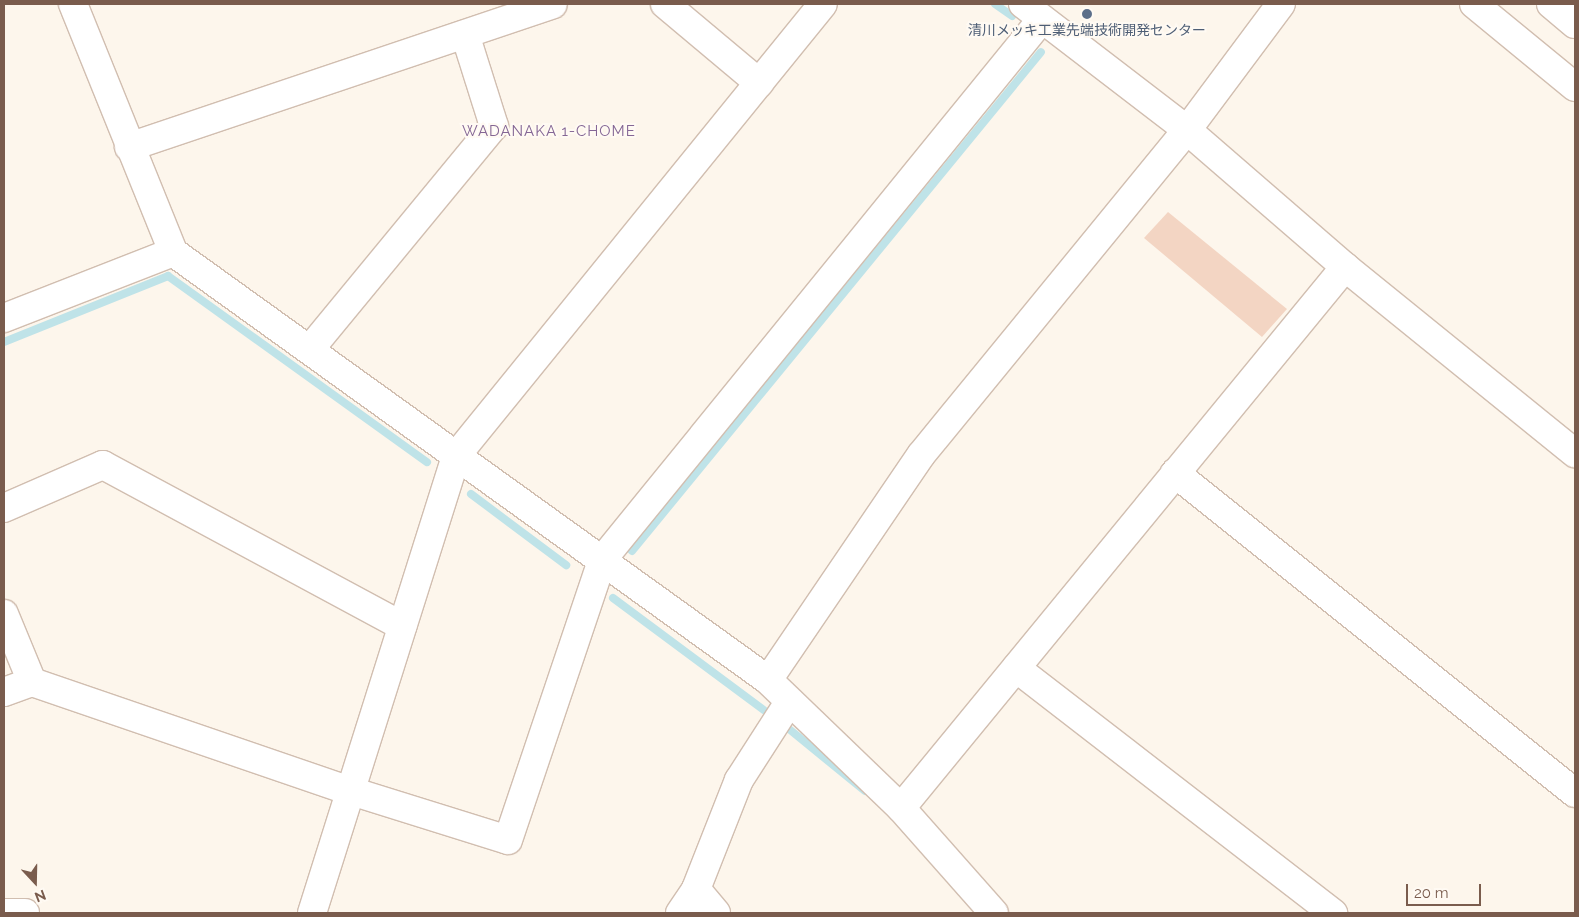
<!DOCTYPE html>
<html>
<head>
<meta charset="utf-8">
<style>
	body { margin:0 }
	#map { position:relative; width:1579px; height:917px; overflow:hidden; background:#fdf6ec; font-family:Raleway,"Noto Sans JP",sans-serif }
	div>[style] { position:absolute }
	.stream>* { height:8px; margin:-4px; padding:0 4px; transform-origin:4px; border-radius:4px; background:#bfe3e8 }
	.building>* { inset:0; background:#f3d5c3 }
	.roads { filter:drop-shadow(1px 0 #d1beb0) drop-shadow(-1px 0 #d1beb0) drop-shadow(0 1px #d1beb0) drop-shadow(0 -1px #d1beb0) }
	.street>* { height:28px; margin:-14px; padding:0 14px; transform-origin:14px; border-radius:14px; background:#fff }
	.secondary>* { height:28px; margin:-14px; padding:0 14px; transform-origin:14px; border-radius:14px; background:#fff }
	.dots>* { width:14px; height:14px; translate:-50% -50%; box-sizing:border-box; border:2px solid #fffaf3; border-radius:50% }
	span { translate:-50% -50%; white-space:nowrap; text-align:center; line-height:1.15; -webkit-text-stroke:4px #fffaf3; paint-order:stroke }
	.service-label { font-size:14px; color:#4e5e75 }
	.neighbourhood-label { font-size:15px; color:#846695; letter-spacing:1px }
	.frame { position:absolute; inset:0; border:5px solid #7a5c4d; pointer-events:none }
	.north { position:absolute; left:10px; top:857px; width:50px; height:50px; -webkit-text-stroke:4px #fffaf3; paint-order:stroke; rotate:159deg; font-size:14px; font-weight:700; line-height:20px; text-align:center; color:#7a5c4d }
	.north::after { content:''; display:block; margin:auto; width:18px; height:22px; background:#7a5c4d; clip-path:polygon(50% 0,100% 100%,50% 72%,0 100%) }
	.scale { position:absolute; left:1406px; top:884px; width:75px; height:22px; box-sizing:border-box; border:2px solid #7a5c4d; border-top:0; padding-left:6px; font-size:15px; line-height:18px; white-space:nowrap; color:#7a5c4d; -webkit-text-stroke:4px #fffaf3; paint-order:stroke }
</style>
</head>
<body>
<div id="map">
	<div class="stream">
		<div style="left:995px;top:4px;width:21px;rotate:35deg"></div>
		<div style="left:4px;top:342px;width:177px;rotate:-21.9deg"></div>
		<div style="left:168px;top:276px;width:319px;rotate:35.7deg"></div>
		<div style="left:471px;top:494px;width:119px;rotate:36.8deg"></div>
		<div style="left:632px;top:551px;width:645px;rotate:-50.66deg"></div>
		<div style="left:613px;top:598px;width:188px;rotate:36.6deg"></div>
		<div style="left:789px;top:729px;width:98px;rotate:39.2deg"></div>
	</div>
	<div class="building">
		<div style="clip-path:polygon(1168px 212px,1287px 309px,1262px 337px,1144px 238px)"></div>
	</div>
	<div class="roads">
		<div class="street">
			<div style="left:73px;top:4px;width:267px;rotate:68deg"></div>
			<div style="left:173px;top:252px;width:733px;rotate:35.73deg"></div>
			<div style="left:768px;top:680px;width:185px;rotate:43.9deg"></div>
			<div style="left:901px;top:808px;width:140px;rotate:48.5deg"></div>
			<div style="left:665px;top:4px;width:123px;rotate:40deg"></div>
			<div style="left:1474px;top:4px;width:131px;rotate:39.4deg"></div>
			<div style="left:129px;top:147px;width:447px;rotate:-18.6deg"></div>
			<div style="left:4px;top:318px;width:181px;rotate:-21.3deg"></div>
			<div style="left:310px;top:349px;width:289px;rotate:-50.5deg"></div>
			<div style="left:494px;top:126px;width:96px;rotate:-107.5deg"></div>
			<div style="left:1175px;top:473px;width:512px;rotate:38.66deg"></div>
			<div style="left:4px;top:508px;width:108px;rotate:-23.5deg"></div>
			<div style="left:103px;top:465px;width:340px;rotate:28.3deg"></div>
			<div style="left:4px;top:614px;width:74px;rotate:67.6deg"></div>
			<div style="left:32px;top:682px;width:337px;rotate:18.9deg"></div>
			<div style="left:351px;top:791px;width:164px;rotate:17.3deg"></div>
			<div style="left:508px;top:840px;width:295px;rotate:-71.4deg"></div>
			<div style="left:602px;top:560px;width:697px;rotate:-50.88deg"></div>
			<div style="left:1016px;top:668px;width:401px;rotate:37.7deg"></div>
			<div style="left:768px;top:680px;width:272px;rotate:-55.8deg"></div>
			<div style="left:921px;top:455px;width:420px;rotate:-50.7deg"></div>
			<div style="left:1187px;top:130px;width:157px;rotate:-53.3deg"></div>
			<div style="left:4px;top:692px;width:30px;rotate:-20deg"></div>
			<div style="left:901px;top:808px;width:700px;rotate:-50.62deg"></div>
			<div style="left:696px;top:889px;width:31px;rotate:50deg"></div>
			<div style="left:312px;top:913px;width:479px;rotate:-72.5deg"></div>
			<div style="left:456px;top:456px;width:582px;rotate:-50.93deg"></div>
			<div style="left:680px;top:913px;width:29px;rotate:-56deg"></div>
			<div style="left:696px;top:889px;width:117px;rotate:-68.5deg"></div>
			<div style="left:739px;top:780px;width:93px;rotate:-57.3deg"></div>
		</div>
		<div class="secondary">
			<div style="left:1023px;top:4px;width:207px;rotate:37.5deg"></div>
			<div style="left:1187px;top:130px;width:209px;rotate:40.9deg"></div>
			<div style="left:1345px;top:267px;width:296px;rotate:39deg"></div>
			<div style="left:1551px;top:4px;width:31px;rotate:40deg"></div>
			<div style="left:4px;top:913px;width:21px"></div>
		</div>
	</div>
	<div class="dots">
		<div style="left:1087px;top:14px;background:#5c6f8a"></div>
	</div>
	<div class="service-label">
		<span style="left:1087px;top:30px">清川メッキ工業先端技術開発センター</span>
	</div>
	<div class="neighbourhood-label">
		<span style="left:549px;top:132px">WADANAKA 1-CHOME</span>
	</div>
	<div class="frame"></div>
	<div class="north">N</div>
	<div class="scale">20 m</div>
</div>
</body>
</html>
